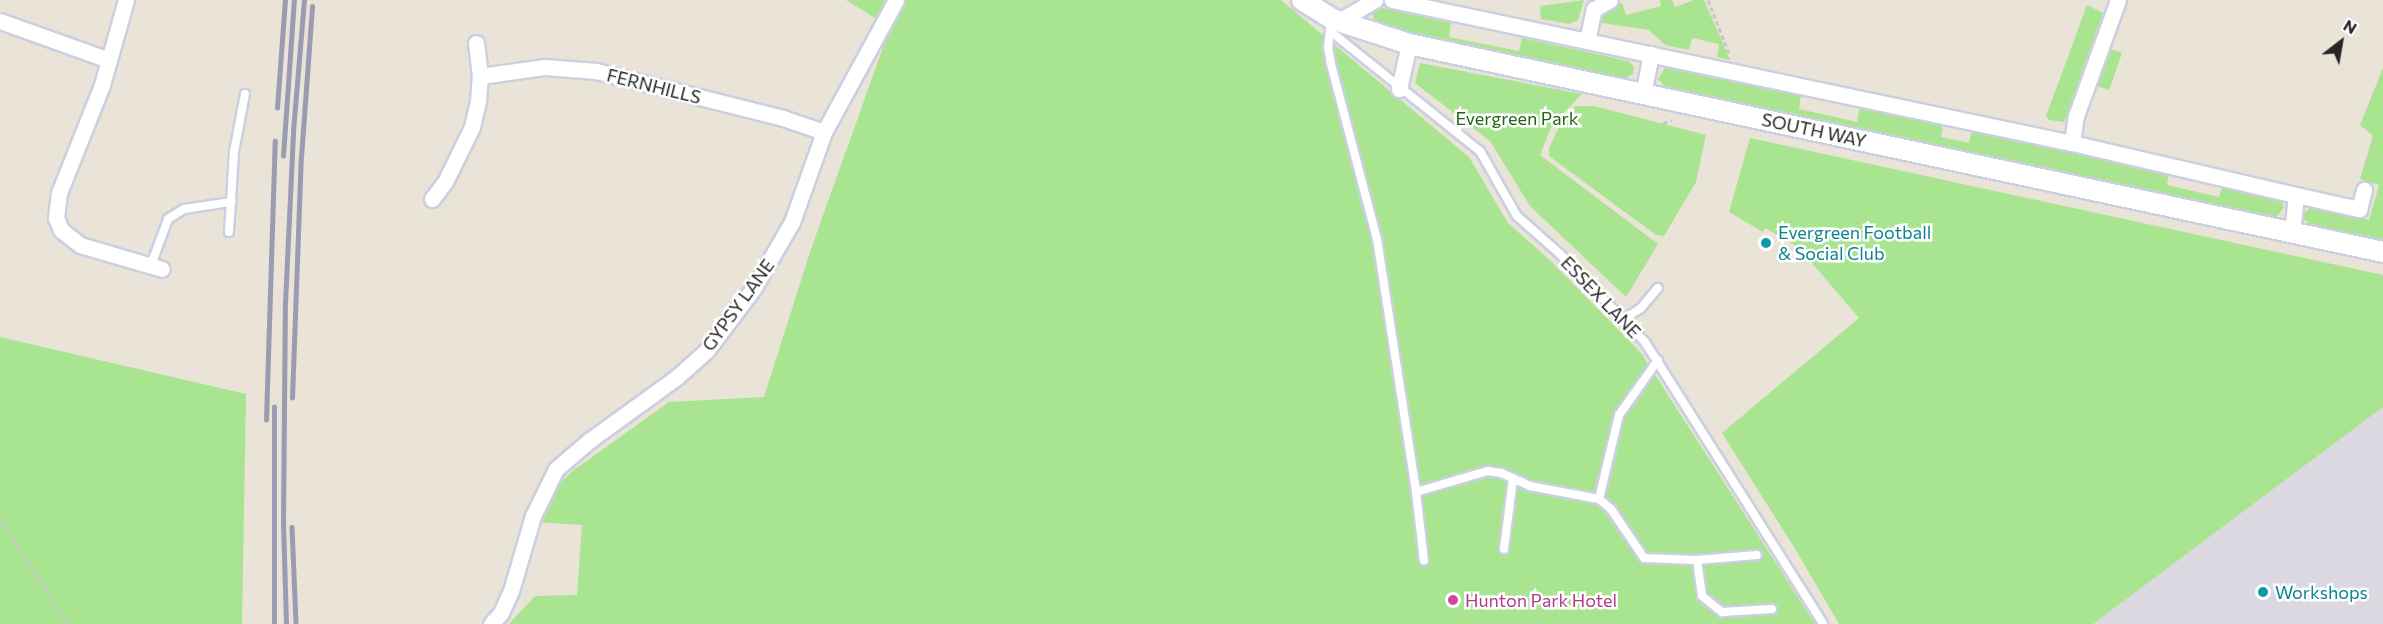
<!DOCTYPE html>
<html>
<head>
<meta charset="utf-8">
<style>
	body { margin:0 }
	#map { position:relative; width:2383px; height:624px; overflow:hidden; background:#eae3d7; font-family:Commissioner,sans-serif }
	div>[style] { position:absolute }
	.industrial>* { inset:0; background:#dbd8e2 }
	.green>* { inset:0; background:#a9e490 }
	.path>* { height:3px; margin-top:-1.5px; transform-origin:0; background:repeating-linear-gradient(90deg,#c7c7c7 0 4.5px,transparent 0 7.5px) }
	.roads { filter:drop-shadow(2px 0 #cccfe1) drop-shadow(-2px 0 #cccfe1) drop-shadow(0 2px #cccfe1) drop-shadow(0 -2px #cccfe1) }
	.service>* { height:8px; margin:-4px; padding:0 4px; transform-origin:4px; border-radius:4px; background:#fff }
	.minor>* { height:15px; margin:-7.5px; padding:0 7.5px; transform-origin:7.5px; border-radius:7.5px; background:#fff }
	.tertiary>* { height:20px; margin:-10px; padding:0 10px; transform-origin:10px; border-radius:10px; background:#fff }
	.rail>* { height:4.5px; margin:-2.25px; padding:0 2.25px; transform-origin:2.25px; border-radius:2.25px; background:#9a9cb2 }
	.dots>* { width:16px; height:16px; translate:-50% -50%; box-sizing:border-box; border:3px solid #fff; border-radius:50% }
	span { translate:-50% -50%; white-space:nowrap; text-align:center; line-height:1.15; -webkit-text-stroke:5px #fff; paint-order:stroke }
	.street-label { font-size:18px; color:#262626 }
	.park-label { font-size:18px; color:#236416 }
	.culture-label { font-size:18px; color:#0d838f }
	.left { translate:0 -50%; text-align:left }
	.hotel-label { font-size:18px; color:#b23c85 }
	.north { position:absolute; left:2311px; top:12px; width:60px; height:60px; -webkit-text-stroke:4px #fff; paint-order:stroke; rotate:31deg; font-size:16px; font-weight:700; line-height:24px; text-align:center; color:#262626 }
	.north::after { content:''; display:block; margin:auto; width:21px; height:27px; background:#262626; clip-path:polygon(50% 0,100% 100%,50% 72%,0 100%) }
</style>
</head>
<body>
<div id="map">
	<div class="industrial">
		<div style="clip-path:polygon(2383px 407px,2383px 624px,2093px 624px)"></div>
	</div>
	<div class="green">
		<div style="clip-path:polygon(846px 0,886px 0,875px 18px)"></div>
		<div style="clip-path:polygon(904px 0,1281px 0,1469px 157px,1508px 223px,1551px 261px,1641px 353px,1815px 624px,509px 624px,535px 596px,577px 595px,582px 525px,538px 522px,554px 488px,574px 470px,669px 402px,764px 397px,811px 249px,895px 14px)"></div>
		<div style="clip-path:polygon(1584px 0,1578px 20px,1570px 24px,1541px 19px,1540px 6px)"></div>
		<div style="clip-path:polygon(1660px 0,1672px 0,1675px 7px,1694px 0,1704px 0,1730px 60px,1717px 57px,1719px 44px,1692px 38px,1689px 50px,1665px 45px,1649px 30px,1596px 22px,1597px 15px,1613px 5px,1622px 3px,1626px 15px,1661px 6px)"></div>
		<div style="clip-path:polygon(2087px 5px,2103px 13px,2064px 122px,2049px 120px,2046px 116px)"></div>
		<div style="clip-path:polygon(1382px 8px,1451px 23px,1449px 37px,1519px 51px,1522px 38px,1628px 61px,1634px 66px,1633px 74px,1622px 80px,1375px 25px,1372px 13px,1375px 9px)"></div>
		<div style="clip-path:polygon(2110px 49px,2122px 53px,2109px 90px,2097px 86px)"></div>
		<div style="clip-path:polygon(1420px 63px,1582px 94px,1552px 125px,1540px 155px,1658px 244px,1626px 297px,1530px 206px,1490px 141px,1415px 83px)"></div>
		<div style="clip-path:polygon(1674px 67px,1801px 94px,1799px 109px,1857px 122px,1860px 106px,1943px 124px,1941px 137px,1969px 143px,1972px 131px,2169px 173px,2167px 185px,2219px 197px,2223px 184px,2278px 196px,2284px 207px,2276px 218px,1669px 91px,1658px 79px,1665px 68px)"></div>
		<div style="clip-path:polygon(2383px 68px,2383px 239px,2312px 226px,2303px 219px,2303px 214px,2312px 206px,2369px 220px,2379px 185px,2360px 179px,2373px 136px,2360px 125px)"></div>
		<div style="clip-path:polygon(1575px 106px,1594px 106px,1706px 135px,1696px 182px,1664px 236px,1656px 235px,1549px 156px,1549px 148px,1559px 127px)"></div>
		<div style="clip-path:polygon(1750px 138px,2383px 275px,2383px 407px,2093px 624px,1839px 624px,1794px 547px,1722px 433px,1859px 318px,1812px 263px,1814px 256px,1765px 228px,1763px 232px,1729px 212px)"></div>
		<div style="clip-path:polygon(0 337px,246px 394px,242px 624px,0 624px)"></div>
	</div>
	<div class="path">
		<div style="left:1708px;top:0;width:57px;rotate:68.4deg"></div>
		<div style="left:1663px;top:123px;width:9px;rotate:-18deg"></div>
		<div style="left:0;top:519px;width:125px;rotate:57.1deg"></div>
	</div>
	<div class="roads">
		<div class="service">
			<div style="left:1332px;top:21px;width:10px;rotate:101deg"></div>
			<div style="left:1330px;top:31px;width:192px;rotate:38.7deg"></div>
			<div style="left:1480px;top:151px;width:75px;rotate:60.4deg"></div>
			<div style="left:1517px;top:216px;width:57px;rotate:41.5deg"></div>
			<div style="left:1560px;top:254px;width:122px;rotate:46deg"></div>
			<div style="left:1645px;top:342px;width:333px;rotate:57.7deg"></div>
			<div style="left:1330px;top:31px;width:16px;rotate:97deg"></div>
			<div style="left:1328px;top:47px;width:17px;rotate:80deg"></div>
			<div style="left:1331px;top:64px;width:181px;rotate:75.3deg"></div>
			<div style="left:1377px;top:239px;width:256px;rotate:81.2deg"></div>
			<div style="left:1416px;top:492px;width:69px;rotate:83.4deg"></div>
			<div style="left:231px;top:202px;width:50px;rotate:-86.6deg"></div>
			<div style="left:234px;top:152px;width:59px;rotate:-79.3deg"></div>
			<div style="left:151px;top:265px;width:49px;rotate:-69.7deg"></div>
			<div style="left:168px;top:219px;width:19px;rotate:-32deg"></div>
			<div style="left:184px;top:209px;width:48px;rotate:-8.5deg"></div>
			<div style="left:231px;top:202px;width:30px;rotate:94deg"></div>
			<div style="left:1624px;top:319px;width:20px;rotate:-33deg"></div>
			<div style="left:1641px;top:308px;width:26px;rotate:-50deg"></div>
			<div style="left:1658px;top:360px;width:67px;rotate:125.3deg"></div>
			<div style="left:1619px;top:415px;width:86px;rotate:103.4deg"></div>
			<div style="left:1599px;top:499px;width:16px;rotate:40deg"></div>
			<div style="left:1611px;top:509px;width:59px;rotate:56deg"></div>
			<div style="left:1644px;top:558px;width:53px;rotate:2.2deg"></div>
			<div style="left:1697px;top:560px;width:60px;rotate:-4.8deg"></div>
			<div style="left:1416px;top:492px;width:75px;rotate:-16.3deg"></div>
			<div style="left:1488px;top:471px;width:13px;rotate:9deg"></div>
			<div style="left:1501px;top:473px;width:32px;rotate:24deg"></div>
			<div style="left:1530px;top:486px;width:70px;rotate:10.7deg"></div>
			<div style="left:1504px;top:549px;width:71px;rotate:-82.7deg"></div>
			<div style="left:1697px;top:560px;width:36px;rotate:82deg"></div>
			<div style="left:1702px;top:596px;width:26px;rotate:39deg"></div>
			<div style="left:1722px;top:612px;width:50px;rotate:-3.4deg"></div>
		</div>
		<div class="minor">
			<div style="left:126px;top:0;width:88px;rotate:105.8deg"></div>
			<div style="left:102px;top:85px;width:116px;rotate:111.7deg"></div>
			<div style="left:59px;top:193px;width:25px;rotate:97deg"></div>
			<div style="left:56px;top:218px;width:13px;rotate:67deg"></div>
			<div style="left:61px;top:230px;width:24px;rotate:38deg"></div>
			<div style="left:80px;top:245px;width:85px;rotate:16.3deg"></div>
			<div style="left:1392px;top:0;width:695px;rotate:11.88deg"></div>
			<div style="left:2072px;top:143px;width:230px;rotate:13.1deg"></div>
			<div style="left:2296px;top:195px;width:36px;rotate:96deg"></div>
			<div style="left:0;top:21px;width:116px;rotate:19.7deg"></div>
			<div style="left:1339px;top:21px;width:42px;rotate:-30.3deg"></div>
			<div style="left:1587px;top:41px;width:33px;rotate:-78deg"></div>
			<div style="left:1594px;top:9px;width:18px;rotate:-29deg"></div>
			<div style="left:476px;top:43px;width:33px;rotate:83deg"></div>
			<div style="left:1399px;top:89px;width:46px;rotate:-77.5deg"></div>
			<div style="left:1643px;top:94px;width:41px;rotate:-78.7deg"></div>
			<div style="left:2072px;top:143px;width:27px;rotate:-82deg"></div>
			<div style="left:2076px;top:116px;width:123px;rotate:-70.1deg"></div>
			<div style="left:2296px;top:195px;width:65px;rotate:12.5deg"></div>
			<div style="left:2359px;top:209px;width:20px;rotate:-75deg"></div>
			<div style="left:432px;top:199px;width:21px;rotate:-53deg"></div>
			<div style="left:445px;top:182px;width:61px;rotate:-63.9deg"></div>
			<div style="left:472px;top:127px;width:26px;rotate:-77deg"></div>
			<div style="left:478px;top:102px;width:26px;rotate:-86deg"></div>
			<div style="left:480px;top:76px;width:66px;rotate:-7.9deg"></div>
			<div style="left:545px;top:67px;width:51px;rotate:4.5deg"></div>
			<div style="left:596px;top:71px;width:193px;rotate:14.1deg"></div>
			<div style="left:783px;top:118px;width:43px;rotate:18.9deg"></div>
			<div style="left:491px;top:624px;width:15px;rotate:-48deg"></div>
			<div style="left:501px;top:613px;width:24px;rotate:-66deg"></div>
			<div style="left:511px;top:591px;width:78px;rotate:-73.7deg"></div>
			<div style="left:533px;top:516px;width:52px;rotate:-63.9deg"></div>
			<div style="left:556px;top:469px;width:45px;rotate:-40.5deg"></div>
			<div style="left:590px;top:440px;width:107px;rotate:-35.9deg"></div>
			<div style="left:677px;top:377px;width:40px;rotate:-42deg"></div>
			<div style="left:707px;top:350px;width:76px;rotate:-53deg"></div>
			<div style="left:753px;top:289px;width:78px;rotate:-59.8deg"></div>
			<div style="left:792px;top:222px;width:96px;rotate:-70.4deg"></div>
			<div style="left:824px;top:132px;width:150px;rotate:-61.4deg"></div>
		</div>
		<div class="tertiary">
			<div style="left:1302px;top:0;width:36px;rotate:32deg"></div>
			<div style="left:1332px;top:19px;width:81px;rotate:18deg"></div>
			<div style="left:1409px;top:44px;width:996px;rotate:12.05deg"></div>
		</div>
	</div>
	<div class="rail">
		<div style="left:277px;top:108px;width:108px;rotate:-85.8deg"></div>
		<div style="left:283px;top:156px;width:156px;rotate:-86deg"></div>
		<div style="left:292px;top:398px;width:241px;rotate:-87.9deg"></div>
		<div style="left:301px;top:157px;width:151px;rotate:-85.8deg"></div>
		<div style="left:266px;top:420px;width:279px;rotate:-88.2deg"></div>
		<div style="left:292px;top:527px;width:97px;rotate:87.6deg"></div>
		<div style="left:274px;top:624px;width:217px;rotate:-90deg"></div>
		<div style="left:286px;top:624px;width:101px;rotate:-91.7deg"></div>
		<div style="left:283px;top:523px;width:220px;rotate:-89.5deg"></div>
		<div style="left:285px;top:303px;width:172px;rotate:-87.3deg"></div>
		<div style="left:293px;top:131px;width:131px;rotate:-85.2deg"></div>
	</div>
	<div class="dots">
		<div style="left:1766px;top:243px;background:#0f9aa8"></div>
		<div style="left:2263px;top:592px;background:#0f9aa8"></div>
		<div style="left:1453px;top:600px;background:#d1479c"></div>
	</div>
	<div class="street-label">
		<span style="left:654px;top:86px;rotate:14deg">FERNHILLS</span>
		<span style="left:1814px;top:130px;rotate:12deg">SOUTH WAY</span>
		<span style="left:1601px;top:297px;rotate:46deg">ESSEX LANE</span>
		<span style="left:738px;top:305px;rotate:-54deg">GYPSY LANE</span>
	</div>
	<div class="park-label">
		<span style="left:1517px;top:118px">Evergreen Park</span>
	</div>
	<div class="culture-label">
		<span class="left" style="left:1778px;top:243px">Evergreen Football<br>&amp; Social Club</span>
		<span class="left" style="left:2275px;top:592px">Workshops</span>
	</div>
	<div class="hotel-label">
		<span class="left" style="left:1465px;top:600px">Hunton Park Hotel</span>
	</div>
	<div class="north">N</div>
</div>
</body>
</html>
